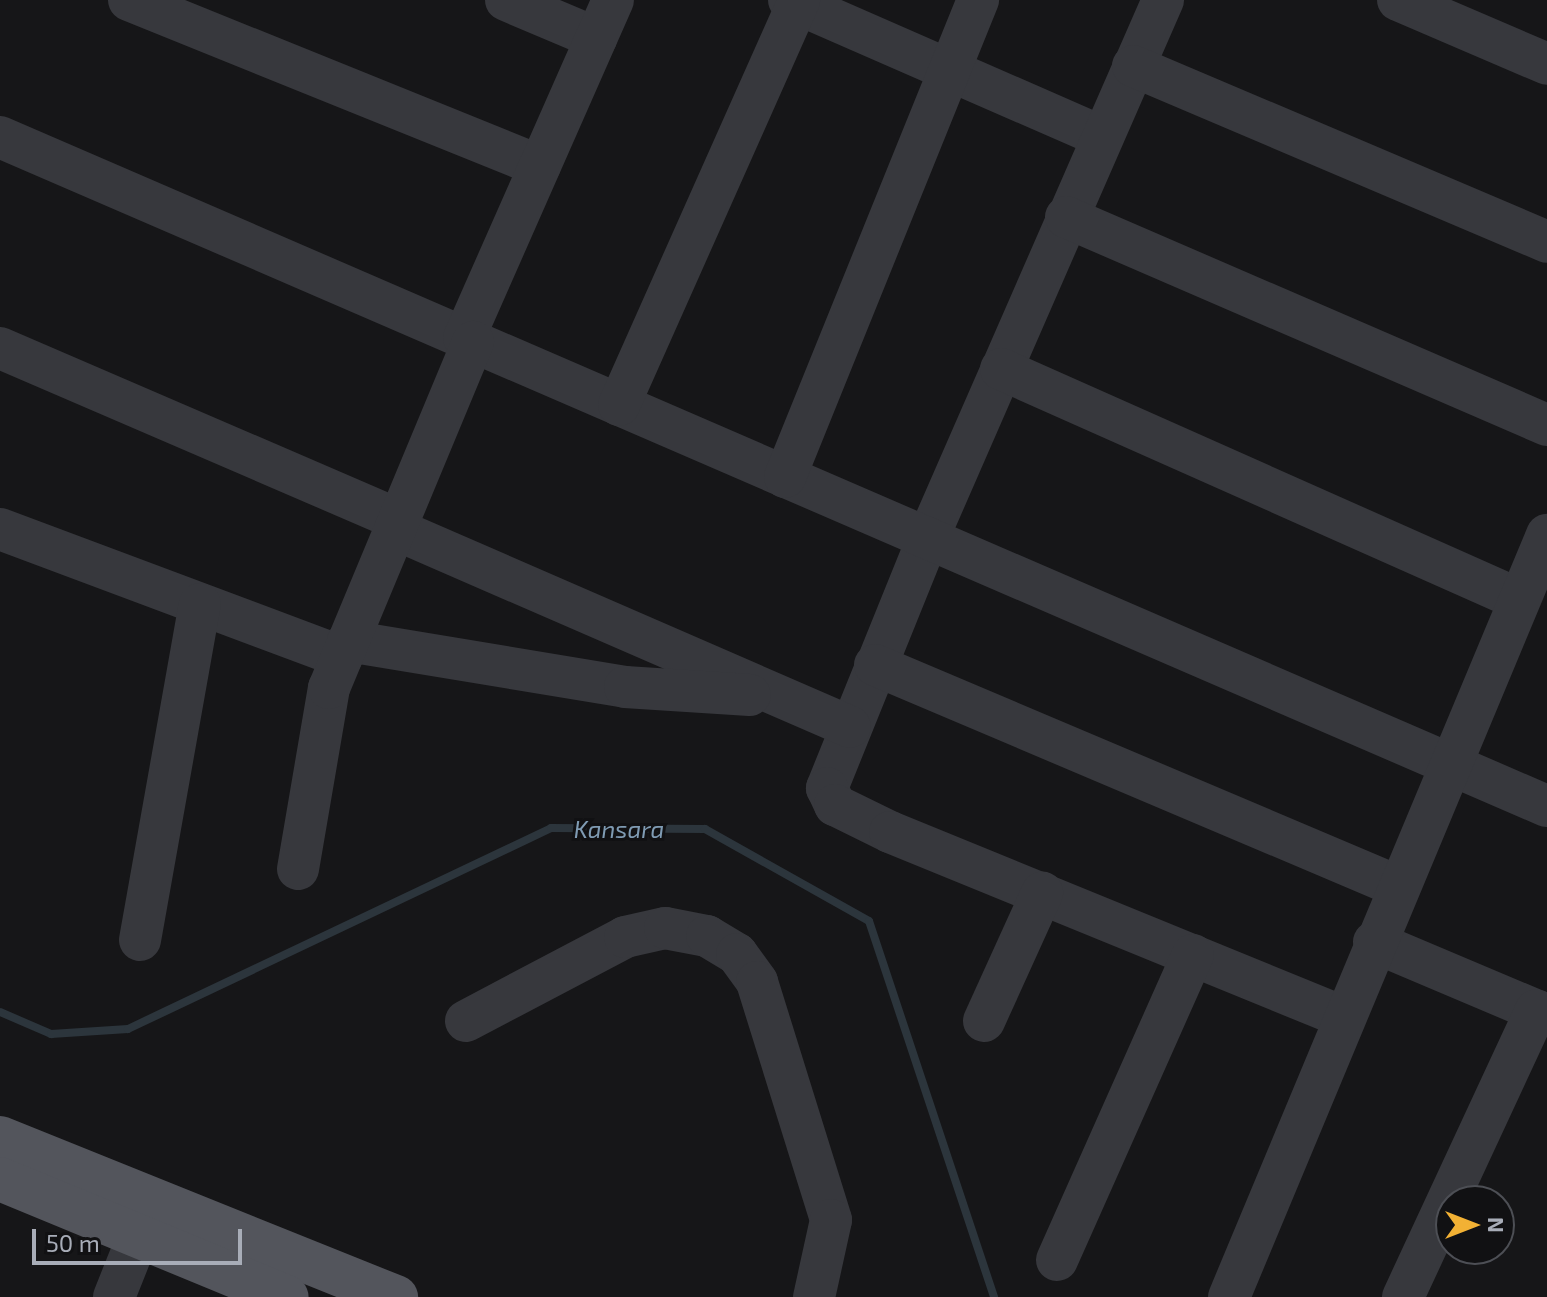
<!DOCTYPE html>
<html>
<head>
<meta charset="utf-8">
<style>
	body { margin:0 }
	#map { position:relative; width:1547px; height:1297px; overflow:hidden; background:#161618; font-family:"Exo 2",sans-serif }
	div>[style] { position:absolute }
	.stream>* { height:8px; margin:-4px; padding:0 4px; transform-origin:4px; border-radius:4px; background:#2c353c }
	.minor>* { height:42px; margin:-21px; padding:0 21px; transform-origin:21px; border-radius:21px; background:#37383d }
	.major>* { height:44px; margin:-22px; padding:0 22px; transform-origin:22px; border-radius:22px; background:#53555c }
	span { translate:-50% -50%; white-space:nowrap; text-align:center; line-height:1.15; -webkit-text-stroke:6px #111113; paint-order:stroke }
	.water-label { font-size:24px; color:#7f9bb3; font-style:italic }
	.north { position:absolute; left:1435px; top:1185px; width:80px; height:80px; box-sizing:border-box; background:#111113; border:2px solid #4d4f55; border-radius:50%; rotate:90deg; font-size:22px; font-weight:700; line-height:32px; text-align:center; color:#a8adb8 }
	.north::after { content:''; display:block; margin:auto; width:28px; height:36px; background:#f2b134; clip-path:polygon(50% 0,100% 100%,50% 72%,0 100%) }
	.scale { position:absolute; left:32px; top:1229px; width:210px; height:36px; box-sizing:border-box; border:4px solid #a8adb8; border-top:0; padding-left:10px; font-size:24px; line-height:28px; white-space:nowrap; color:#a8adb8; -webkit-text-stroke:6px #111113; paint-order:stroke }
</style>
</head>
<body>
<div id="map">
	<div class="stream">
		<div style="left:0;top:1012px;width:56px;rotate:23.3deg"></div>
		<div style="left:51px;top:1034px;width:77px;rotate:-3.7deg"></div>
		<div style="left:128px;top:1029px;width:468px;rotate:-25.4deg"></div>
		<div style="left:551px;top:828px;width:154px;rotate:0.4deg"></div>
		<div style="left:705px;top:829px;width:188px;rotate:29.3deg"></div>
		<div style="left:869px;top:921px;width:396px;rotate:71.6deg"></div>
	</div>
	<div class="minor">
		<div style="left:129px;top:0;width:443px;rotate:22deg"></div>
		<div style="left:506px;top:0;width:98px;rotate:22.9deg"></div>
		<div style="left:789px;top:0;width:340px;rotate:23.6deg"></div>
		<div style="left:1163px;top:0;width:587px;rotate:113.6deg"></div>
		<div style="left:928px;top:538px;width:270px;rotate:112deg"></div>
		<div style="left:827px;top:788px;width:19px;rotate:65deg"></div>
		<div style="left:835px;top:805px;width:61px;rotate:26.1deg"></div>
		<div style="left:890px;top:832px;width:490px;rotate:22.2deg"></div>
		<div style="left:1398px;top:0;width:162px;rotate:23.2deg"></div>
		<div style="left:1133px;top:66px;width:450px;rotate:23deg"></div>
		<div style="left:0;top:137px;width:1685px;rotate:23.39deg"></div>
		<div style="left:1066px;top:217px;width:524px;rotate:23.39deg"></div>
		<div style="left:464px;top:338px;width:369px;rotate:-66.2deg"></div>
		<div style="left:0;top:348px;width:434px;rotate:23.3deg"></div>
		<div style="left:1001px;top:369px;width:566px;rotate:23.98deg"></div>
		<div style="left:619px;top:405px;width:443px;rotate:-66deg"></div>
		<div style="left:785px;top:477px;width:515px;rotate:-67.97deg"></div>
		<div style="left:0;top:529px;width:365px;rotate:20.5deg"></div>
		<div style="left:395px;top:529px;width:496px;rotate:23.5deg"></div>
		<div style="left:348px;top:641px;width:281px;rotate:9.4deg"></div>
		<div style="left:625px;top:687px;width:125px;rotate:3.7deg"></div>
		<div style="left:875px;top:665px;width:567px;rotate:22.95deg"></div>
		<div style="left:298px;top:869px;width:184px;rotate:-80.3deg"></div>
		<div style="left:329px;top:688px;width:375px;rotate:-67.4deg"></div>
		<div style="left:140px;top:940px;width:341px;rotate:-79.9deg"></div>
		<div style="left:1374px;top:942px;width:188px;rotate:22.9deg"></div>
		<div style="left:466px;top:1021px;width:180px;rotate:-27.8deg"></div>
		<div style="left:625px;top:937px;width:41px;rotate:-12.7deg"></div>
		<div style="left:665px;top:928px;width:43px;rotate:10.8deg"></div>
		<div style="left:707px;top:936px;width:35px;rotate:31deg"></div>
		<div style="left:737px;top:954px;width:34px;rotate:54deg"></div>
		<div style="left:757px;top:982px;width:249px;rotate:72.7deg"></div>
		<div style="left:831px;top:1220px;width:79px;rotate:102.4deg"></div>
		<div style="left:984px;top:1021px;width:141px;rotate:-65.6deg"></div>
		<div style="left:1057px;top:1260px;width:334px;rotate:-66deg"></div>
		<div style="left:114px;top:1297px;width:100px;rotate:-68.3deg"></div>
		<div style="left:1229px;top:1297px;width:826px;rotate:-67.35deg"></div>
		<div style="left:1403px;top:1297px;width:316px;rotate:-65.1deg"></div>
	</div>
	<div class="major">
		<div style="left:0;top:1138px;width:427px;rotate:21.9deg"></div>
		<div style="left:0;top:1179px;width:310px;rotate:22.4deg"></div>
	</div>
	<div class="water-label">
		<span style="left:619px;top:829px">Kansara</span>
	</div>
	<div class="north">N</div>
	<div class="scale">50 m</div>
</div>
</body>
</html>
